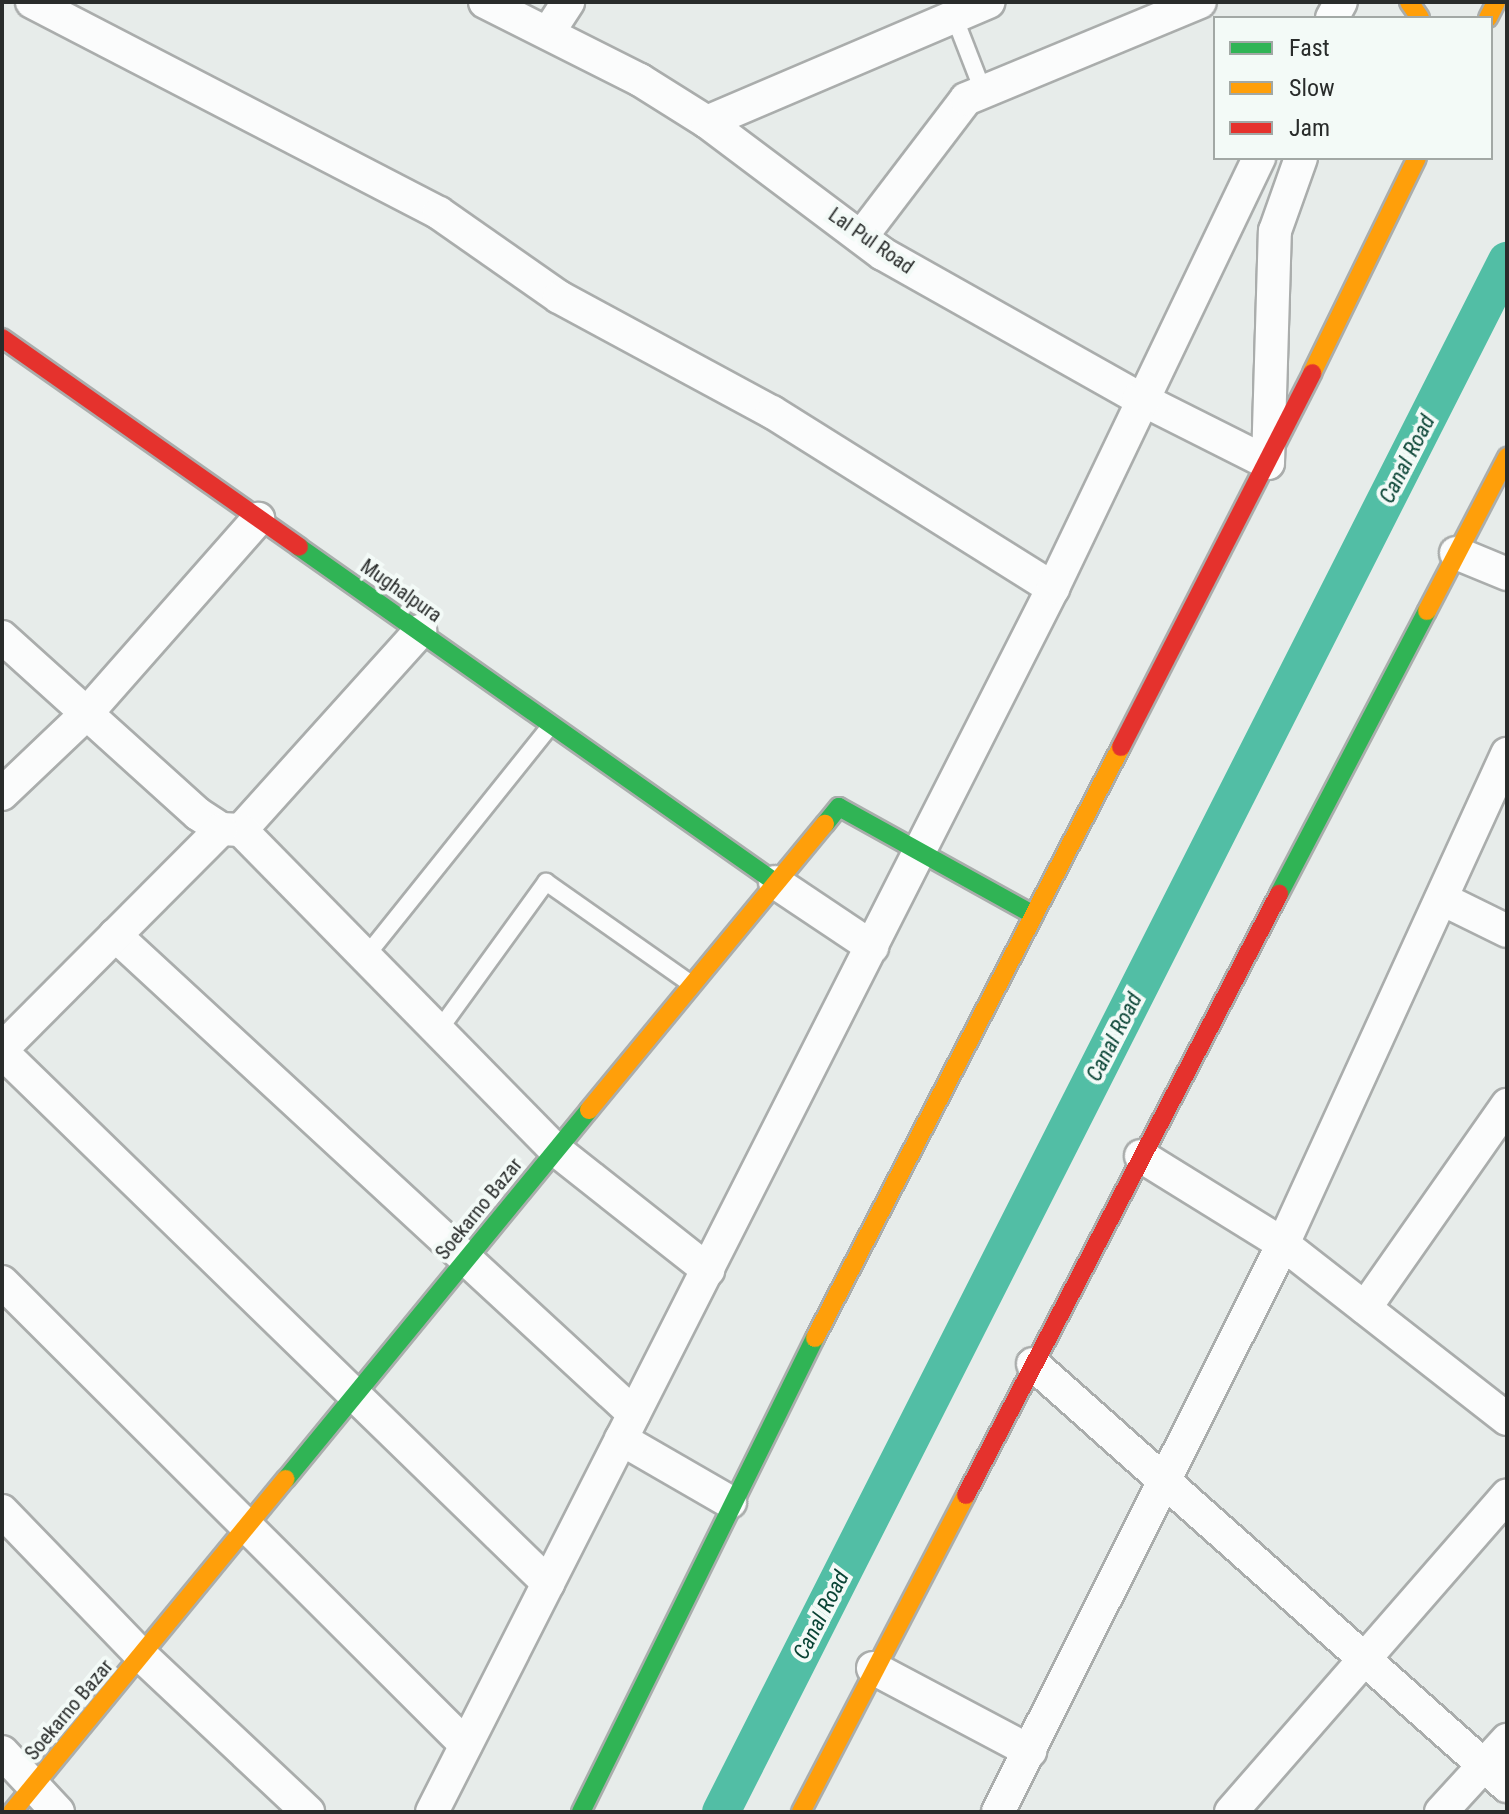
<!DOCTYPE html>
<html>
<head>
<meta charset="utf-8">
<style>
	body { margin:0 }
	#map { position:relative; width:1509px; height:1814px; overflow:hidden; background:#e7ecea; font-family:"Roboto Condensed",sans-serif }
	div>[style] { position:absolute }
	.canal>* { height:38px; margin:-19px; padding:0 19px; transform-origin:19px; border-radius:19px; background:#52bea5 }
	.roads { filter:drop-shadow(2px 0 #aaadac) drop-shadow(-2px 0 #aaadac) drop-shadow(0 2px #aaadac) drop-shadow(0 -2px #aaadac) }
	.lane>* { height:16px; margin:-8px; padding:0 8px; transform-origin:8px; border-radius:8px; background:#fbfcfc }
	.street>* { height:32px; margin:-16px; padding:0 16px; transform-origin:16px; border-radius:16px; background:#fbfcfc }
	.fast>* { height:18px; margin:-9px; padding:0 9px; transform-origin:9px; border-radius:9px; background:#30b455 }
	.slow>* { height:18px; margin:-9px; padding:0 9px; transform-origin:9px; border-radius:9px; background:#ff9f0a }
	.jam>* { height:18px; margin:-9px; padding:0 9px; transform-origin:9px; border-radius:9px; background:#e5322d }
	span { translate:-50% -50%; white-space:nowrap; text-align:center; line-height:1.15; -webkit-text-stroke:8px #f3faf7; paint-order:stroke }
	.street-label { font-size:20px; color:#292c2b }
	.water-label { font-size:22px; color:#0a4435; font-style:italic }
	.frame { position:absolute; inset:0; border:4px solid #292c2b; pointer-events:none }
	.legend { position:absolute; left:1213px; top:16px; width:280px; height:144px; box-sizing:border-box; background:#f3faf7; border:2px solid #a2a8a5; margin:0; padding:10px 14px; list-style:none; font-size:24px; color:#292c2b }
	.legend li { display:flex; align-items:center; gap:16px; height:40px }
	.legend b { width:40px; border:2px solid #a2a8a5 }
</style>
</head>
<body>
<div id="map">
	<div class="canal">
		<div style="left:721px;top:1812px;width:1739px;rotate:-63.13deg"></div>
	</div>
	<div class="roads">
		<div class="lane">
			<div style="left:952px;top:11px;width:86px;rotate:68.8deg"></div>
			<div style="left:366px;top:956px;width:296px;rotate:-51.3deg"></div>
			<div style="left:439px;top:1030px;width:183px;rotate:-54.1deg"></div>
			<div style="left:546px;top:882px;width:177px;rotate:35.1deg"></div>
		</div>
		<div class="street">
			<div style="left:32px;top:2px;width:458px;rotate:27.4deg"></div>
			<div style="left:439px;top:213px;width:146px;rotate:35deg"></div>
			<div style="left:559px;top:297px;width:242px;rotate:28.4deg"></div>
			<div style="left:772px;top:412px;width:332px;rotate:32.1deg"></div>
			<div style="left:485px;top:2px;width:174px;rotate:26.7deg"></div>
			<div style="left:640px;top:80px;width:79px;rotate:32.1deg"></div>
			<div style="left:707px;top:122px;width:220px;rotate:36.9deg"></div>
			<div style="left:883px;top:254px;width:294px;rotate:29.4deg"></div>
			<div style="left:1139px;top:398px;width:144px;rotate:26.7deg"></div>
			<div style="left:1268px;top:463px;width:232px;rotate:-88.3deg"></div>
			<div style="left:1275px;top:231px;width:77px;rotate:-70.4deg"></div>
			<div style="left:1332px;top:18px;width:18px;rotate:-61deg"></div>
			<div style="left:548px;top:33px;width:37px;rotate:-57deg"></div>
			<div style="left:707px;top:122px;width:306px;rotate:-23.1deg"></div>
			<div style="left:861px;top:237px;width:173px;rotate:-52.7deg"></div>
			<div style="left:966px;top:99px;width:253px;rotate:-22.5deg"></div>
			<div style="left:1456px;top:553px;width:55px;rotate:22.4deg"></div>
			<div style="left:2px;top:637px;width:264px;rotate:42.1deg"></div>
			<div style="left:198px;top:814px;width:27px;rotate:33deg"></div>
			<div style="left:221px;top:829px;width:20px;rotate:3deg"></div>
			<div style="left:241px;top:830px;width:268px;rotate:-48deg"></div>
			<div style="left:2px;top:794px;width:117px;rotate:-43.6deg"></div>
			<div style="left:87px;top:713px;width:259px;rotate:-48.6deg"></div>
			<div style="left:241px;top:830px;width:449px;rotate:45.5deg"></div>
			<div style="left:556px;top:1150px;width:194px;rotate:38.3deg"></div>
			<div style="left:775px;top:882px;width:117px;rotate:33.8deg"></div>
			<div style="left:1444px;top:900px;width:70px;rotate:26.2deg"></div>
			<div style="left:115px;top:935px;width:706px;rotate:42.7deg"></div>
			<div style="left:2px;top:1049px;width:310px;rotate:-45.1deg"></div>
			<div style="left:2px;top:1052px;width:762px;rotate:44.2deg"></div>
			<div style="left:1141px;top:1156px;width:167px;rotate:31.8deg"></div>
			<div style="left:1283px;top:1244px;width:284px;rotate:38deg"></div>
			<div style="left:2px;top:1282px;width:655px;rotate:44.94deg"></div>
			<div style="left:1365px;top:1308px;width:248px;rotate:-55deg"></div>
			<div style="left:1033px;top:1364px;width:635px;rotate:41.68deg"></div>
			<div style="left:621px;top:1439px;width:126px;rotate:30deg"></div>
			<div style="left:2px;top:1511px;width:202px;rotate:46deg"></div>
			<div style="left:142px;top:1656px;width:228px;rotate:43.2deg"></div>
			<div style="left:873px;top:1668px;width:178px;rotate:27.9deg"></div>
			<div style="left:2px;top:1752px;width:82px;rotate:47deg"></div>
			<div style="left:432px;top:1812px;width:1373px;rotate:-63.1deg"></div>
			<div style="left:1053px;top:588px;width:477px;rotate:-64.4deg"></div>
			<div style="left:998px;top:1812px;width:635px;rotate:-63.35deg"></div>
			<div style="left:1283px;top:1244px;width:539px;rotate:-65.43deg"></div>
			<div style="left:1231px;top:1812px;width:420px;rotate:-48.9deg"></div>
			<div style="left:1441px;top:1812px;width:98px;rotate:-47.5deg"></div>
		</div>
		<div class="fast">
			<div style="left:299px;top:547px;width:582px;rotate:35.14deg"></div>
			<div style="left:825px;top:824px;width:22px;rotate:-51deg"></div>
			<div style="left:839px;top:807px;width:223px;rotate:29deg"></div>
			<div style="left:1279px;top:894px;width:319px;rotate:-62.4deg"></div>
			<div style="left:286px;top:1479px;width:477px;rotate:-50.6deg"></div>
			<div style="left:581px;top:1812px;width:529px;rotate:-63.73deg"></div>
		</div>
		<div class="slow">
			<div style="left:1409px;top:2px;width:19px;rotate:55deg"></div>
			<div style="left:1488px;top:18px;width:18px;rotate:-63deg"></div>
			<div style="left:1312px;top:373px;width:239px;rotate:-64deg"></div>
			<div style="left:1427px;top:611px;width:174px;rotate:-62.5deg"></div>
			<div style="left:589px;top:1110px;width:371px;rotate:-50.5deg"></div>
			<div style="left:815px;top:1338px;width:666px;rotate:-62.63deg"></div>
			<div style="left:12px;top:1812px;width:431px;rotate:-50.6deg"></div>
			<div style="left:801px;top:1812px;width:357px;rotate:-62.5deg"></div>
		</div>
		<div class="jam">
			<div style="left:2px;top:338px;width:363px;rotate:35.1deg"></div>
			<div style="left:1121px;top:747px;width:420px;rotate:-62.9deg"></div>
			<div style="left:966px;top:1495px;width:678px;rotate:-62.49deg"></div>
		</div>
	</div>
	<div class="street-label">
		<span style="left:871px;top:241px;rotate:35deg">Lal Pul Road</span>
		<span style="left:401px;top:591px;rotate:35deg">Mughalpura</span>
		<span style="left:479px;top:1209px;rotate:-51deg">Soekarno Bazar</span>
		<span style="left:69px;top:1710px;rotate:-50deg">Soekarno Bazar</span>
	</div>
	<div class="water-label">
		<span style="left:1407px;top:459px;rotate:-63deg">Canal Road</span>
		<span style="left:1114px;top:1037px;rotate:-63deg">Canal Road</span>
		<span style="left:821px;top:1615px;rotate:-63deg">Canal Road</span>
	</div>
	<div class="frame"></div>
	<ul class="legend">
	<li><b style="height:10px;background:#30b455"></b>Fast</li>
	<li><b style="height:10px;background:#ff9f0a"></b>Slow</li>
	<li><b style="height:10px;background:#e5322d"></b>Jam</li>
	</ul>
</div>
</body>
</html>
